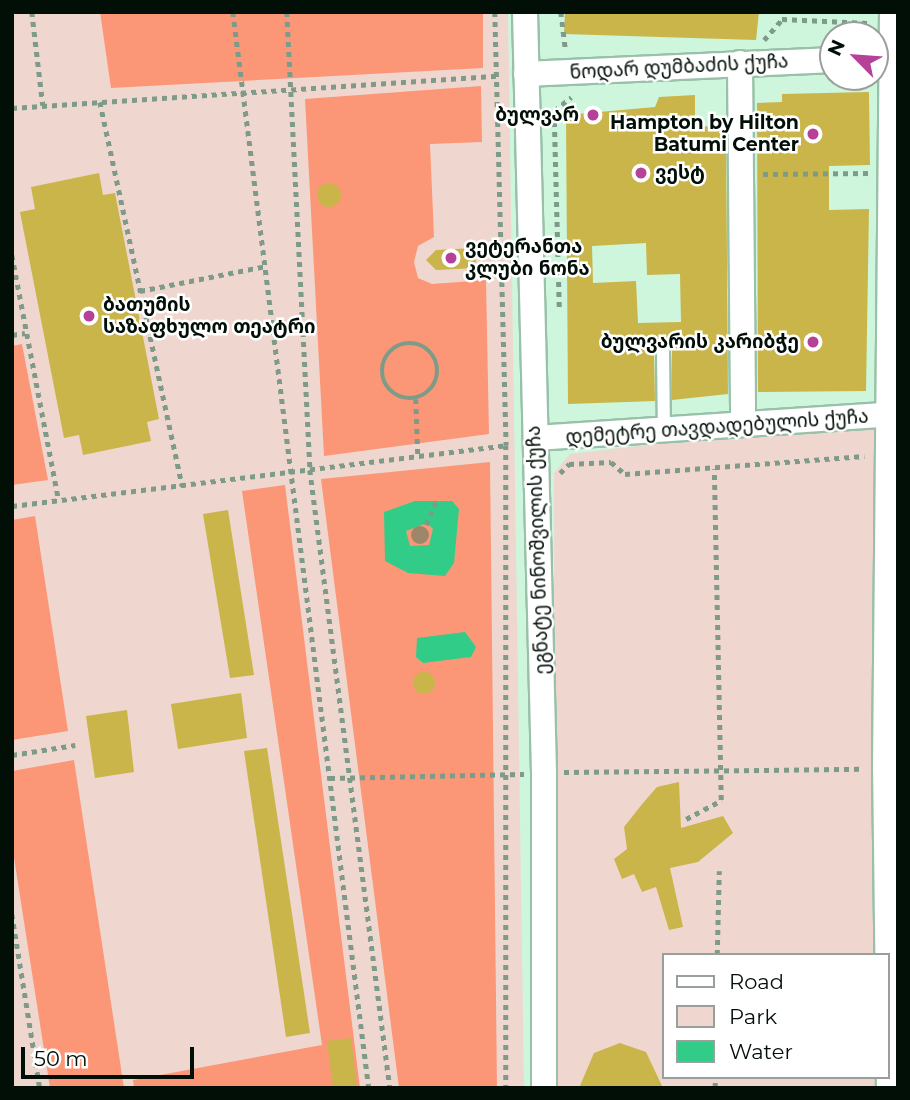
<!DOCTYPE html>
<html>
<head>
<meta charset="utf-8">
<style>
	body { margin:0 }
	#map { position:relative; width:910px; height:1100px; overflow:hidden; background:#cdf6dd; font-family:Montserrat,"Noto Sans Georgian",sans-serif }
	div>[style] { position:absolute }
	.green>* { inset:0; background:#efd7cf }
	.forest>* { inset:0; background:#fb9777 }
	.water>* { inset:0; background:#31cd88 }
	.building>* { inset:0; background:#c9b549 }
	.round { border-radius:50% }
	.path>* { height:4.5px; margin-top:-2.25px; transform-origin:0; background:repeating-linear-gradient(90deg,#7d9b88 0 5px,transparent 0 10px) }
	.path>.ring { margin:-2.25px; padding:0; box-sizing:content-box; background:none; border:4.5px solid #7d9b88; border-radius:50% }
	.roads { filter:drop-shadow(2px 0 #99c1a9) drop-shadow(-2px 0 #99c1a9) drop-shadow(0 2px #99c1a9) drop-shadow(0 -2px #99c1a9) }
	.lane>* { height:12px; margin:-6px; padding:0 6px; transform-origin:6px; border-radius:6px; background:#fff }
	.street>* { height:24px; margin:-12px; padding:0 12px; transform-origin:12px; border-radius:12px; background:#fff }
	.secondary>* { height:33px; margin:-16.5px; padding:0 16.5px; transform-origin:16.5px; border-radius:16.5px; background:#fff }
	.trees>* { width:18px; height:18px; margin:-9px; border-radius:50%; background:#9e866b }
	.dots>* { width:19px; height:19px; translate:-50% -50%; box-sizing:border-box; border:4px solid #fff; border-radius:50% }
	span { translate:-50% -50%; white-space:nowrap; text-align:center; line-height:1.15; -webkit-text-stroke:5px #fff; paint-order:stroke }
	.street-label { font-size:19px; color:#020f07 }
	.poi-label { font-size:19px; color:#020f07; font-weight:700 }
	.right { translate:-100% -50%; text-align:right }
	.left { translate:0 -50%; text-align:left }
	.frame { position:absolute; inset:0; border:14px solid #020f07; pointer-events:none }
	.legend { position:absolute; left:662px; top:953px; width:228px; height:126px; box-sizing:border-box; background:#fff; border:2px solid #9a9f9c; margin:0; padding:9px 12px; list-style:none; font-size:21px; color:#020f07 }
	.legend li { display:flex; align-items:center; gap:14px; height:35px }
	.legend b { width:35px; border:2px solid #9a9f9c }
	.north { position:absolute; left:819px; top:21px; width:70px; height:70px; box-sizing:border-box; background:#fff; border:2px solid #9a9f9c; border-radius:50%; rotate:295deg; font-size:19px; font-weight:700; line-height:28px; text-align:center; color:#020f07 }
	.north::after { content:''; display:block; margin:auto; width:24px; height:32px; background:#b64199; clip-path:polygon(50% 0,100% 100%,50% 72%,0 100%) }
	.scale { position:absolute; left:21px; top:1047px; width:173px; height:32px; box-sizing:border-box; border:4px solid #020f07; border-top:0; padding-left:9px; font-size:21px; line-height:24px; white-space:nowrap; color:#020f07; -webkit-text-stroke:5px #fff; paint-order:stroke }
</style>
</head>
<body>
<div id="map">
	<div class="green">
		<div style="clip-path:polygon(12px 12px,508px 12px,524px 1088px,12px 1088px)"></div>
		<div style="clip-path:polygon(866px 419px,877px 425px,884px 955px,663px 955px,663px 1077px,885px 1077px,885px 1088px,555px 1088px,554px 473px,570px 454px)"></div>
	</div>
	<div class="forest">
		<div style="clip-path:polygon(100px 12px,483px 12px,483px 68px,111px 88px)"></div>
		<div style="clip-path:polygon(481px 86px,482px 142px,430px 144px,434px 237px,418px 246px,414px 262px,418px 278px,432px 284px,486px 280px,489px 434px,324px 456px,305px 99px)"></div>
		<div style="clip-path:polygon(22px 344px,48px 480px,12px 485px,12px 346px)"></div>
		<div style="clip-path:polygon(490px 462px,497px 1088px,399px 1088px,321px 479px)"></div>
		<div style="clip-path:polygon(285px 485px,360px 1088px,134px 1088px,133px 1080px,322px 1045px,242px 491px)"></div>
		<div style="clip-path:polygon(35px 516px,68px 731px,12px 740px,12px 520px)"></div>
		<div style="clip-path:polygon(74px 760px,124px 1088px,50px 1088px,12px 845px,12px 771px)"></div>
	</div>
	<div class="water">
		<div style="clip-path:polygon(evenodd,415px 501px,452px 501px,459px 509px,454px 563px,445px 576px,408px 573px,385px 561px,384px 512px,415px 501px,427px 523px,433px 529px,429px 545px,410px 546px,406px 531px,427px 523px)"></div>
		<div style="clip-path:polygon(465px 632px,476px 647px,471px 657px,423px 663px,416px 657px,417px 638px)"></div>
	</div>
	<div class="building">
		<div style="clip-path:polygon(565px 12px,759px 12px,756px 40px,564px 34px)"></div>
		<div style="clip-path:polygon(869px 92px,870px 165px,829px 166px,829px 210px,869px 209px,866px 391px,758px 392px,757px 103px,782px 102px,782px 94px)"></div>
		<div style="clip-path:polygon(evenodd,695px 95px,695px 126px,726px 127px,728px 394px,672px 400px,672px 351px,662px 343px,654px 351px,655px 401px,568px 404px,566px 115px,655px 107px,659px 97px,695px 95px,646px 243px,647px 275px,680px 274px,681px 322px,638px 323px,636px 281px,593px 283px,592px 246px,646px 243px)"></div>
		<div style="clip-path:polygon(99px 173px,103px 195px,115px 193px,159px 419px,147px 422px,151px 441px,83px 455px,79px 435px,64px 438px,20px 212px,35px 209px,31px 187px)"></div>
		<div class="round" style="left:317px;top:183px;width:24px;height:24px"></div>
		<div style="clip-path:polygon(475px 248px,476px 268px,436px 270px,426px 260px,436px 250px)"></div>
		<div style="clip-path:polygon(228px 510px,254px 675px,230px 678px,203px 514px)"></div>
		<div class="round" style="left:413px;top:672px;width:22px;height:22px"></div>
		<div style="clip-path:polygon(241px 693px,247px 738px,178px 749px,171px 704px)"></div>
		<div style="clip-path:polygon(127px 710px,134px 772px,95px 778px,86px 716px)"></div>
		<div style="clip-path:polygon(267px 748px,310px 1033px,286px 1037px,244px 751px)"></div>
		<div style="clip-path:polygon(679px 782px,681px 828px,723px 816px,733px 833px,698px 862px,670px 868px,683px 927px,669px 930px,656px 887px,642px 892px,634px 874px,622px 879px,614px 859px,627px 849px,624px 827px,643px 803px,657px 787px)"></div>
		<div style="clip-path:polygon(351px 1038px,357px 1088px,333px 1088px,327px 1041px)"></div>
		<div style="clip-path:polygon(620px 1043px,646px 1052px,663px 1088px,579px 1088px,594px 1053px)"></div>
	</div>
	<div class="path">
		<div style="left:32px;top:12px;width:94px;rotate:83.3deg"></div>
		<div style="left:233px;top:12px;width:1085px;rotate:82.8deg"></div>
		<div style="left:287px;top:12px;width:459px;rotate:87.1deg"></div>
		<div style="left:310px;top:470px;width:623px;rotate:82.62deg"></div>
		<div style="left:495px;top:12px;width:433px;rotate:88.5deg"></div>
		<div style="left:506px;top:445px;width:643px;rotate:90deg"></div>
		<div style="left:561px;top:12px;width:38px;rotate:83deg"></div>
		<div style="left:764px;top:40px;width:28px;rotate:-49deg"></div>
		<div style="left:782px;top:19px;width:86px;rotate:2.7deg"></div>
		<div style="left:846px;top:78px;width:23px"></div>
		<div style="left:100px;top:102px;width:393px;rotate:77.9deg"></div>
		<div style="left:12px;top:108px;width:486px;rotate:-3.8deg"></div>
		<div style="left:763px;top:174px;width:107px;rotate:-0.5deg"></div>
		<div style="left:12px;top:255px;width:250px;rotate:79.2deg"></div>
		<div style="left:140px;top:291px;width:128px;rotate:-11.2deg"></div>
		<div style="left:559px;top:307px;width:196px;rotate:-91.5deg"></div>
		<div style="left:554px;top:111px;width:22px;rotate:-39deg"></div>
		<div style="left:12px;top:335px;width:13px;rotate:-9deg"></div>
		<div class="ring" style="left:382px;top:343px;width:51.5px;height:51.5px"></div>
		<div style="left:416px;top:399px;width:57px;rotate:88deg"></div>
		<div style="left:560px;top:473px;width:13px;rotate:-45deg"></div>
		<div style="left:569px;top:464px;width:42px;rotate:-2.7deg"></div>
		<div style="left:611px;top:462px;width:18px;rotate:41deg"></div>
		<div style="left:625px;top:474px;width:240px;rotate:-4.3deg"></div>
		<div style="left:12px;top:506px;width:498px;rotate:-7deg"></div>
		<div style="left:426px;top:525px;width:25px;rotate:-67deg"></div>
		<div style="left:12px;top:755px;width:64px;rotate:-9deg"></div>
		<div style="left:564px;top:772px;width:299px;rotate:-0.6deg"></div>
		<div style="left:330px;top:778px;width:194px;rotate:-1.2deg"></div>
		<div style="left:686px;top:819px;width:40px;rotate:-28deg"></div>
		<div style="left:721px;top:800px;width:331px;rotate:-91.2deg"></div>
		<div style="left:12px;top:914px;width:176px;rotate:80.9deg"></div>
		<div style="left:717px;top:955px;width:84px;rotate:-88.6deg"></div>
		<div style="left:715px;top:1088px;width:11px;rotate:-90deg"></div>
	</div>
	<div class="roads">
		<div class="lane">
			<div style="left:663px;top:352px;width:77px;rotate:89.3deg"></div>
		</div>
		<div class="street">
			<div style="left:525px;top:12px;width:760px;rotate:88.57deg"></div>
			<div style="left:544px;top:772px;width:316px;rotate:90deg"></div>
			<div style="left:740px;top:63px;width:361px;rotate:89.5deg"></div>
			<div style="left:526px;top:74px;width:307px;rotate:-2.6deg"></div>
			<div style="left:536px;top:438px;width:363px;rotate:-3.8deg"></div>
		</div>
		<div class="secondary">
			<div style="left:893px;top:1088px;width:319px;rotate:-90.7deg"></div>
			<div style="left:889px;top:769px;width:757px;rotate:-89.47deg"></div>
		</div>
	</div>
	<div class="trees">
		<div style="left:420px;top:535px"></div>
	</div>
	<div class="dots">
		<div style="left:593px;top:115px;background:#b64199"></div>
		<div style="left:813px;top:134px;background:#b64199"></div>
		<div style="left:641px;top:173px;background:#b64199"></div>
		<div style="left:451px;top:258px;background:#b64199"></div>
		<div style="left:89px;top:316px;background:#b64199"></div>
		<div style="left:813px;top:342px;background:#b64199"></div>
	</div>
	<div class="street-label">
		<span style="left:679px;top:67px;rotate:-3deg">ნოდარ დუმბაძის ქუჩა</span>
		<span style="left:717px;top:427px;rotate:-4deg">დემეტრე თავდადებულის ქუჩა</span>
		<span style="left:538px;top:550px;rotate:-92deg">ეგნატე ნინოშვილის ქუჩა</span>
	</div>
	<div class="poi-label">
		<span class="right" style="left:579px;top:115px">ბულვარ</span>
		<span class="right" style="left:799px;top:134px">Hampton by Hilton<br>Batumi Center</span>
		<span class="left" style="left:655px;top:173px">ვესტ</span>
		<span class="left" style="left:465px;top:258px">ვეტერანთა<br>კლუბი ნონა</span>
		<span class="left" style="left:103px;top:316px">ბათუმის<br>საზაფხულო თეატრი</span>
		<span class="right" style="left:799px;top:342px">ბულვარის კარიბჭე</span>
	</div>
	<div class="frame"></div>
	<ul class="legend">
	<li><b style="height:9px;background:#fff"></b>Road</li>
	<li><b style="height:19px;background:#efd7cf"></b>Park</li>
	<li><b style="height:19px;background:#31cd88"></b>Water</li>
	</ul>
	<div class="north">N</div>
	<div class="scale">50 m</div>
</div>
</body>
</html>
